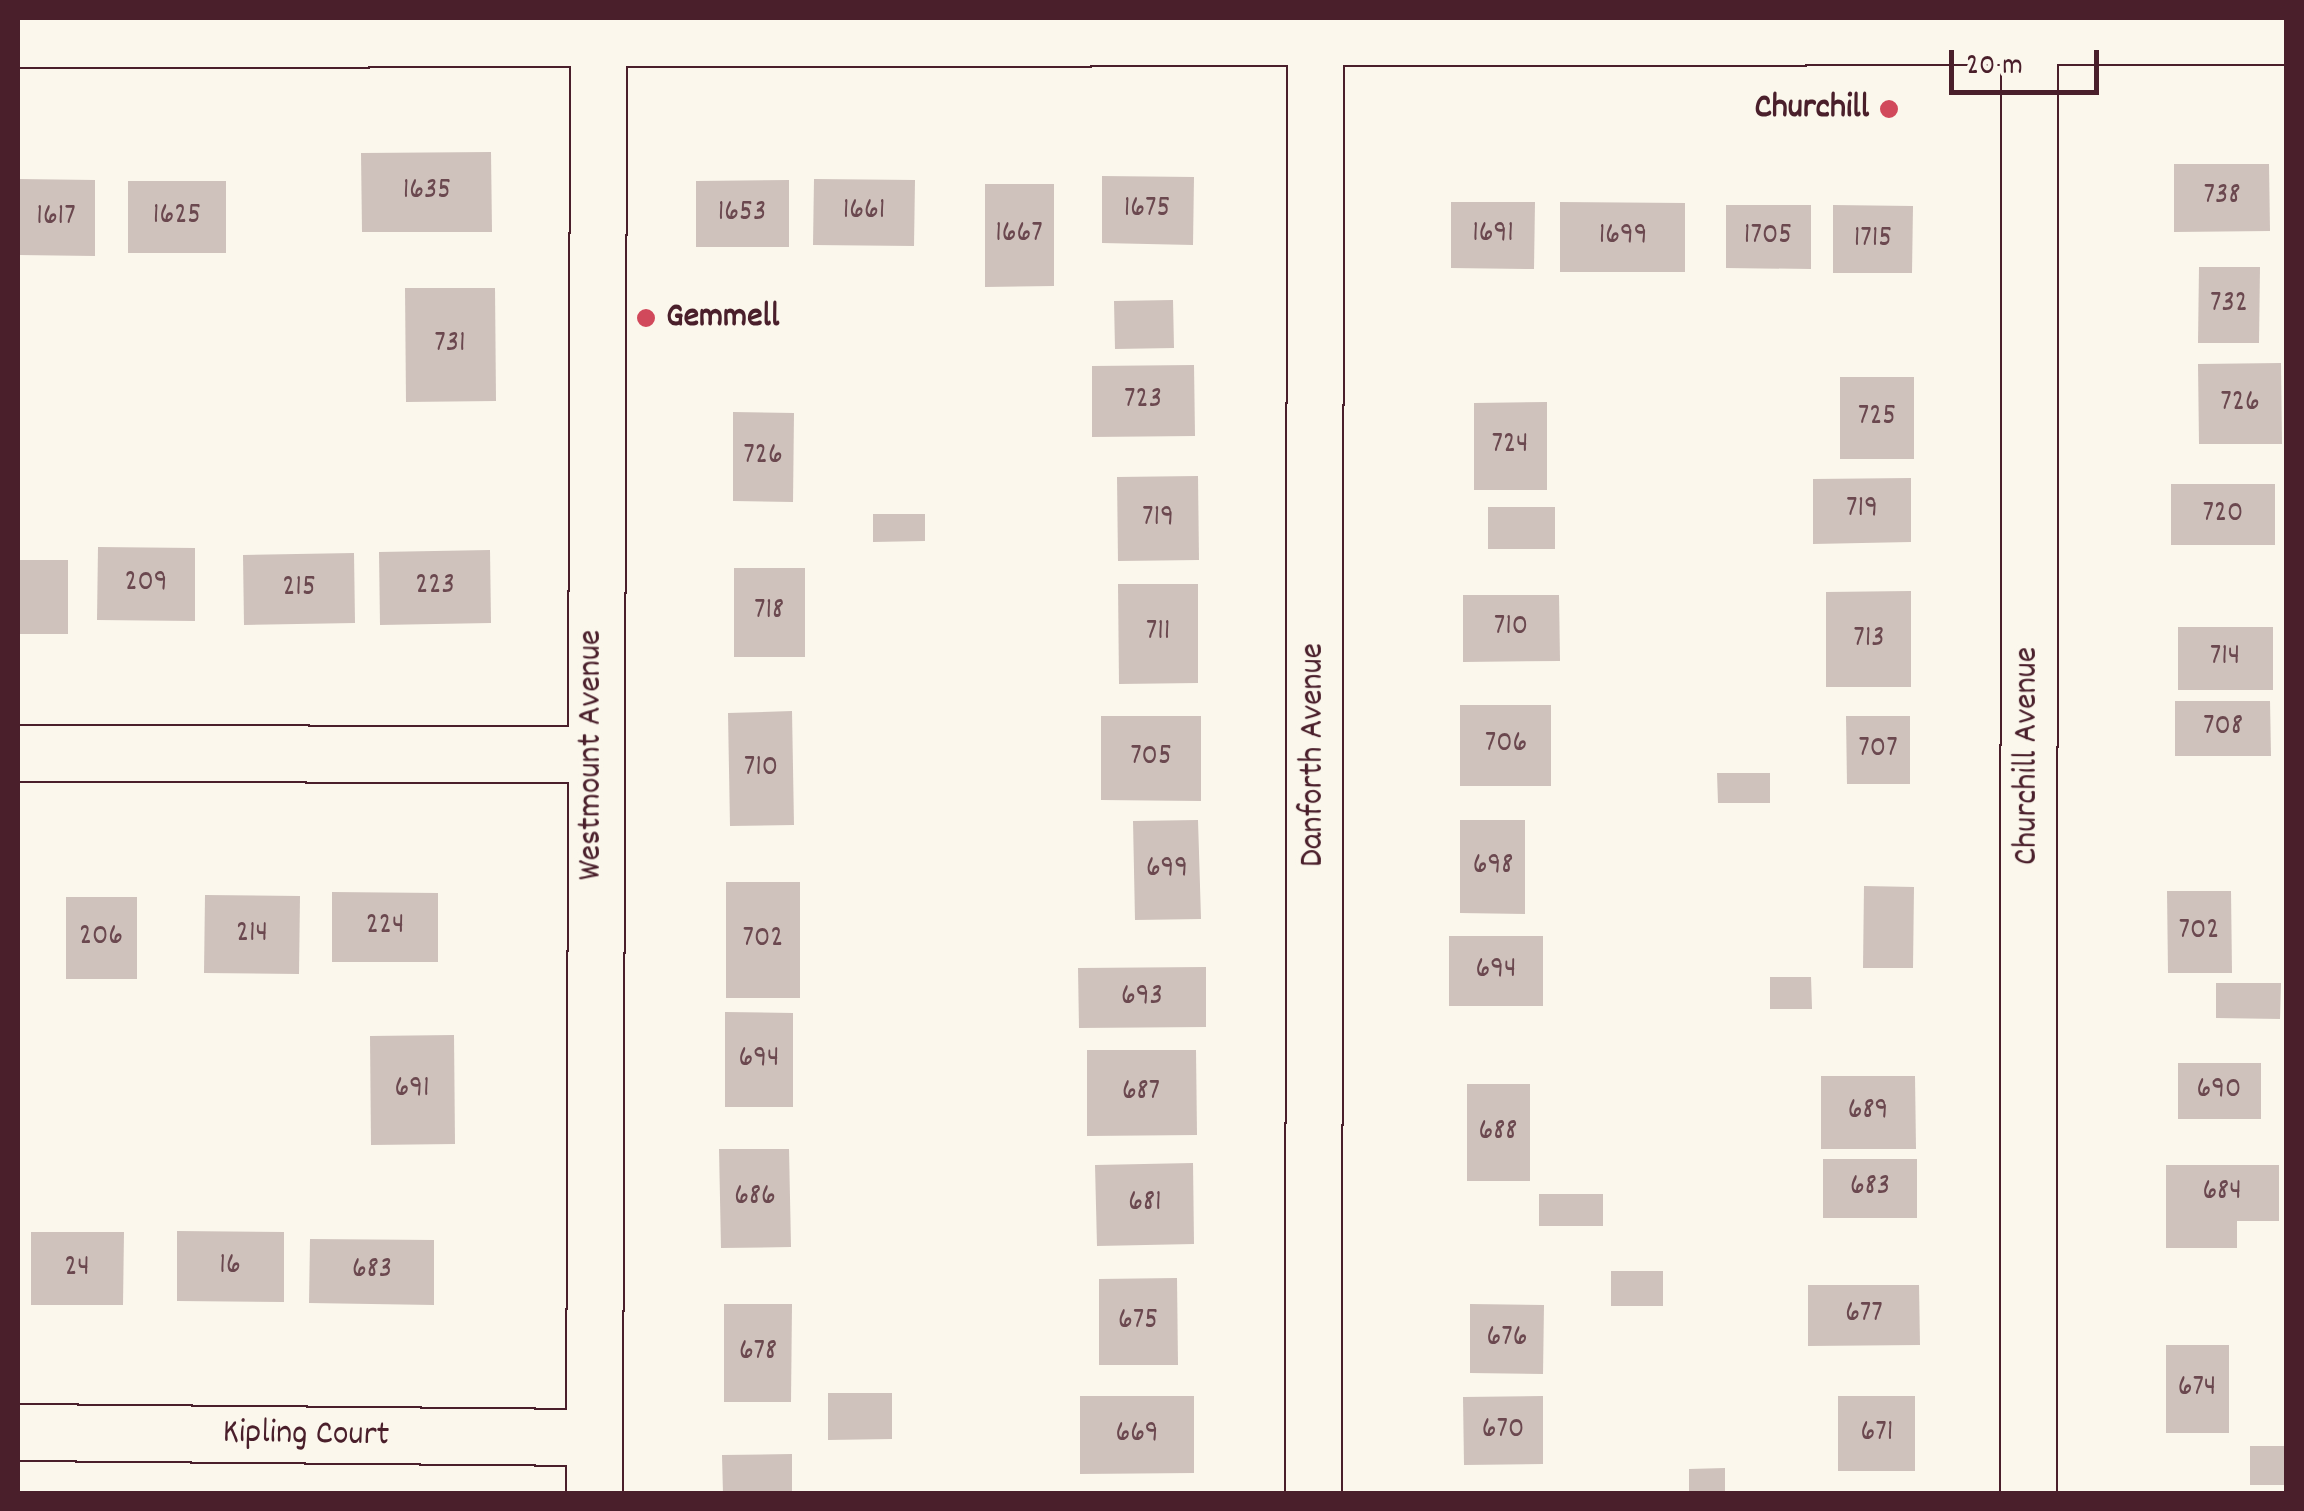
<!DOCTYPE html>
<html>
<head>
<meta charset="utf-8">
<style>
	body { margin:0 }
	#map { position:relative; width:2304px; height:1511px; overflow:hidden; background:#fbf7ec; font-family:Dekko,sans-serif }
	div>[style] { position:absolute }
	.building>* { inset:0; background:#cfc2bc }
	.roads { filter:drop-shadow(2px 0 #4a1f2b) drop-shadow(-2px 0 #4a1f2b) drop-shadow(0 2px #4a1f2b) drop-shadow(0 -2px #4a1f2b) }
	.minor>* { height:55px; margin:-27.5px; padding:0 27.5px; transform-origin:27.5px; border-radius:27.5px; background:#fbf7ec }
	.dots>* { width:28px; height:28px; translate:-50% -50%; box-sizing:border-box; border:5px solid #fbf7ec; border-radius:50% }
	span { translate:-50% -50%; white-space:nowrap; text-align:center; line-height:1.15; -webkit-text-stroke:9px #fbf7ec; paint-order:stroke }
	.number-label { font-size:30px; color:#6b484f }
	.number-label span { -webkit-text-stroke-width:0 }
	.poi-label { font-size:35px; color:#4a1f2b; font-weight:700 }
	.right { translate:-100% -50%; text-align:right }
	.left { translate:0 -50%; text-align:left }
	.street-label { font-size:35px; color:#4a1f2b }
	.frame { position:absolute; inset:0; border:20px solid #4a1f2b; pointer-events:none }
	.scale { position:absolute; left:1949px; top:50px; width:150px; height:45px; box-sizing:border-box; border:5px solid #4a1f2b; border-top:0; padding-left:12px; font-size:30px; line-height:35px; white-space:nowrap; color:#4a1f2b; -webkit-text-stroke:8px #fbf7ec; paint-order:stroke }
</style>
</head>
<body>
<div id="map">
	<div class="building">
		<div style="clip-path:polygon(491px 152px,492px 232px,362px 232px,361px 153px)"></div>
		<div style="clip-path:polygon(2174px 164px,2269px 164px,2270px 231px,2174px 232px)"></div>
		<div style="clip-path:polygon(1102px 176px,1194px 177px,1193px 245px,1102px 243px)"></div>
		<div style="clip-path:polygon(18px 179px,95px 180px,95px 256px,18px 255px)"></div>
		<div style="clip-path:polygon(814px 179px,915px 180px,914px 246px,813px 245px)"></div>
		<div style="clip-path:polygon(789px 180px,789px 247px,696px 247px,696px 181px)"></div>
		<div style="clip-path:polygon(128px 181px,226px 181px,226px 253px,128px 253px)"></div>
		<div style="clip-path:polygon(985px 184px,1054px 184px,1054px 286px,985px 287px)"></div>
		<div style="clip-path:polygon(1451px 202px,1535px 202px,1534px 269px,1451px 268px)"></div>
		<div style="clip-path:polygon(1560px 202px,1685px 203px,1685px 272px,1560px 272px)"></div>
		<div style="clip-path:polygon(1726px 205px,1811px 205px,1811px 269px,1726px 268px)"></div>
		<div style="clip-path:polygon(1833px 205px,1913px 206px,1912px 273px,1833px 273px)"></div>
		<div style="clip-path:polygon(2199px 267px,2260px 267px,2259px 343px,2198px 343px)"></div>
		<div style="clip-path:polygon(405px 288px,495px 288px,496px 401px,406px 402px)"></div>
		<div style="clip-path:polygon(1173px 300px,1174px 348px,1115px 349px,1114px 301px)"></div>
		<div style="clip-path:polygon(2281px 363px,2282px 444px,2199px 444px,2198px 364px)"></div>
		<div style="clip-path:polygon(1194px 365px,1195px 436px,1092px 437px,1092px 366px)"></div>
		<div style="clip-path:polygon(1840px 377px,1914px 377px,1914px 459px,1840px 459px)"></div>
		<div style="clip-path:polygon(1547px 402px,1547px 490px,1474px 490px,1474px 403px)"></div>
		<div style="clip-path:polygon(733px 412px,794px 413px,793px 502px,733px 501px)"></div>
		<div style="clip-path:polygon(1198px 476px,1199px 560px,1118px 561px,1117px 477px)"></div>
		<div style="clip-path:polygon(1911px 478px,1911px 542px,1813px 544px,1813px 479px)"></div>
		<div style="clip-path:polygon(2171px 484px,2275px 484px,2275px 545px,2171px 545px)"></div>
		<div style="clip-path:polygon(1488px 507px,1555px 507px,1555px 549px,1488px 549px)"></div>
		<div style="clip-path:polygon(873px 514px,925px 514px,925px 541px,873px 542px)"></div>
		<div style="clip-path:polygon(98px 547px,195px 548px,195px 621px,97px 620px)"></div>
		<div style="clip-path:polygon(490px 550px,491px 623px,380px 625px,379px 552px)"></div>
		<div style="clip-path:polygon(354px 553px,355px 623px,244px 625px,243px 555px)"></div>
		<div style="clip-path:polygon(18px 560px,68px 560px,68px 634px,18px 634px)"></div>
		<div style="clip-path:polygon(734px 568px,805px 568px,805px 657px,734px 657px)"></div>
		<div style="clip-path:polygon(1118px 584px,1198px 584px,1198px 683px,1119px 684px)"></div>
		<div style="clip-path:polygon(1911px 591px,1911px 687px,1826px 687px,1826px 592px)"></div>
		<div style="clip-path:polygon(1463px 595px,1559px 595px,1560px 661px,1463px 662px)"></div>
		<div style="clip-path:polygon(2178px 627px,2273px 627px,2273px 690px,2178px 690px)"></div>
		<div style="clip-path:polygon(2175px 701px,2270px 701px,2271px 756px,2175px 756px)"></div>
		<div style="clip-path:polygon(1460px 705px,1551px 705px,1551px 786px,1460px 786px)"></div>
		<div style="clip-path:polygon(792px 711px,794px 825px,730px 826px,728px 713px)"></div>
		<div style="clip-path:polygon(1101px 716px,1201px 716px,1201px 801px,1101px 800px)"></div>
		<div style="clip-path:polygon(1846px 716px,1910px 716px,1910px 784px,1847px 784px)"></div>
		<div style="clip-path:polygon(1717px 773px,1770px 773px,1770px 803px,1718px 803px)"></div>
		<div style="clip-path:polygon(1198px 820px,1201px 919px,1135px 920px,1133px 821px)"></div>
		<div style="clip-path:polygon(1460px 820px,1525px 820px,1525px 914px,1460px 913px)"></div>
		<div style="clip-path:polygon(726px 882px,800px 882px,800px 998px,726px 998px)"></div>
		<div style="clip-path:polygon(1864px 886px,1914px 887px,1913px 968px,1863px 968px)"></div>
		<div style="clip-path:polygon(2167px 891px,2231px 891px,2232px 973px,2168px 973px)"></div>
		<div style="clip-path:polygon(332px 892px,438px 893px,438px 962px,332px 962px)"></div>
		<div style="clip-path:polygon(205px 895px,300px 896px,299px 974px,204px 973px)"></div>
		<div style="clip-path:polygon(66px 897px,137px 897px,137px 979px,66px 979px)"></div>
		<div style="clip-path:polygon(1449px 936px,1543px 936px,1543px 1006px,1449px 1006px)"></div>
		<div style="clip-path:polygon(1206px 967px,1206px 1027px,1079px 1028px,1078px 968px)"></div>
		<div style="clip-path:polygon(1770px 977px,1811px 977px,1812px 1009px,1770px 1009px)"></div>
		<div style="clip-path:polygon(2216px 983px,2281px 983px,2280px 1019px,2216px 1018px)"></div>
		<div style="clip-path:polygon(725px 1012px,793px 1013px,793px 1107px,725px 1107px)"></div>
		<div style="clip-path:polygon(454px 1035px,455px 1144px,371px 1145px,370px 1036px)"></div>
		<div style="clip-path:polygon(1087px 1050px,1196px 1050px,1197px 1135px,1087px 1136px)"></div>
		<div style="clip-path:polygon(2178px 1063px,2261px 1063px,2261px 1119px,2178px 1119px)"></div>
		<div style="clip-path:polygon(1821px 1076px,1915px 1076px,1916px 1149px,1821px 1149px)"></div>
		<div style="clip-path:polygon(1467px 1084px,1530px 1084px,1530px 1181px,1467px 1181px)"></div>
		<div style="clip-path:polygon(719px 1149px,789px 1149px,791px 1247px,721px 1248px)"></div>
		<div style="clip-path:polygon(1823px 1159px,1917px 1159px,1917px 1218px,1823px 1218px)"></div>
		<div style="clip-path:polygon(1193px 1163px,1194px 1244px,1097px 1246px,1095px 1165px)"></div>
		<div style="clip-path:polygon(2166px 1165px,2279px 1165px,2279px 1221px,2237px 1221px,2237px 1248px,2166px 1248px)"></div>
		<div style="clip-path:polygon(1539px 1194px,1603px 1194px,1603px 1226px,1539px 1226px)"></div>
		<div style="clip-path:polygon(177px 1231px,284px 1232px,284px 1302px,177px 1301px)"></div>
		<div style="clip-path:polygon(31px 1232px,124px 1232px,123px 1305px,31px 1305px)"></div>
		<div style="clip-path:polygon(310px 1239px,434px 1240px,434px 1305px,309px 1303px)"></div>
		<div style="clip-path:polygon(1611px 1271px,1663px 1271px,1663px 1306px,1611px 1306px)"></div>
		<div style="clip-path:polygon(1177px 1278px,1178px 1365px,1099px 1365px,1099px 1279px)"></div>
		<div style="clip-path:polygon(1808px 1285px,1919px 1285px,1920px 1345px,1808px 1346px)"></div>
		<div style="clip-path:polygon(724px 1304px,792px 1304px,791px 1402px,724px 1402px)"></div>
		<div style="clip-path:polygon(1470px 1304px,1544px 1305px,1543px 1374px,1470px 1373px)"></div>
		<div style="clip-path:polygon(2166px 1345px,2229px 1345px,2229px 1433px,2166px 1433px)"></div>
		<div style="clip-path:polygon(828px 1393px,892px 1393px,892px 1439px,828px 1440px)"></div>
		<div style="clip-path:polygon(1080px 1396px,1194px 1396px,1194px 1473px,1080px 1474px)"></div>
		<div style="clip-path:polygon(1543px 1396px,1543px 1464px,1464px 1465px,1463px 1397px)"></div>
		<div style="clip-path:polygon(1838px 1396px,1915px 1396px,1915px 1471px,1838px 1471px)"></div>
		<div style="clip-path:polygon(2250px 1446px,2286px 1446px,2286px 1485px,2250px 1485px)"></div>
		<div style="clip-path:polygon(792px 1454px,792px 1494px,723px 1494px,722px 1455px)"></div>
		<div style="clip-path:polygon(1725px 1468px,1725px 1494px,1689px 1494px,1689px 1469px)"></div>
	</div>
	<div class="roads">
		<div class="minor">
			<div style="left:18px;top:39px;width:2268px;rotate:-0.08deg"></div>
			<div style="left:18px;top:753px;width:573px;rotate:0.1deg"></div>
			<div style="left:18px;top:1432px;width:576px;rotate:0.5deg"></div>
			<div style="left:594px;top:1494px;width:1476px;rotate:-89.84deg"></div>
			<div style="left:1313px;top:1494px;width:1476px;rotate:-89.92deg"></div>
			<div style="left:2028px;top:1494px;width:1476px;rotate:-89.96deg"></div>
		</div>
	</div>
	<div class="dots">
		<div style="left:1889px;top:109px;background:#d1495b"></div>
		<div style="left:646px;top:318px;background:#d1495b"></div>
	</div>
	<div class="number-label">
		<span style="left:427px;top:192px">1635</span>
		<span style="left:2222px;top:197px">738</span>
		<span style="left:1147px;top:210px">1675</span>
		<span style="left:864px;top:212px">1661</span>
		<span style="left:742px;top:214px">1653</span>
		<span style="left:177px;top:217px">1625</span>
		<span style="left:56px;top:218px">1617</span>
		<span style="left:1019px;top:235px">1667</span>
		<span style="left:1493px;top:235px">1691</span>
		<span style="left:1623px;top:237px">1699</span>
		<span style="left:1768px;top:237px">1705</span>
		<span style="left:1873px;top:240px">1715</span>
		<span style="left:2229px;top:305px">732</span>
		<span style="left:450px;top:345px">731</span>
		<span style="left:1143px;top:401px">723</span>
		<span style="left:2240px;top:404px">726</span>
		<span style="left:1877px;top:418px">725</span>
		<span style="left:1510px;top:446px">724</span>
		<span style="left:763px;top:457px">726</span>
		<span style="left:1862px;top:510px">719</span>
		<span style="left:2223px;top:515px">720</span>
		<span style="left:1158px;top:519px">719</span>
		<span style="left:146px;top:584px">209</span>
		<span style="left:435px;top:587px">223</span>
		<span style="left:299px;top:589px">215</span>
		<span style="left:769px;top:612px">718</span>
		<span style="left:1511px;top:628px">710</span>
		<span style="left:1158px;top:633px">711</span>
		<span style="left:1869px;top:640px">713</span>
		<span style="left:2225px;top:658px">714</span>
		<span style="left:2223px;top:728px">708</span>
		<span style="left:1506px;top:745px">706</span>
		<span style="left:1878px;top:750px">707</span>
		<span style="left:1151px;top:758px">705</span>
		<span style="left:761px;top:769px">710</span>
		<span style="left:1493px;top:867px">698</span>
		<span style="left:1167px;top:870px">699</span>
		<span style="left:385px;top:927px">224</span>
		<span style="left:2199px;top:932px">702</span>
		<span style="left:252px;top:935px">214</span>
		<span style="left:101px;top:938px">206</span>
		<span style="left:763px;top:940px">702</span>
		<span style="left:1496px;top:971px">694</span>
		<span style="left:1142px;top:998px">693</span>
		<span style="left:759px;top:1060px">694</span>
		<span style="left:412px;top:1090px">691</span>
		<span style="left:2219px;top:1091px">690</span>
		<span style="left:1141px;top:1093px">687</span>
		<span style="left:1868px;top:1112px">689</span>
		<span style="left:1498px;top:1133px">688</span>
		<span style="left:1870px;top:1188px">683</span>
		<span style="left:2222px;top:1193px">684</span>
		<span style="left:755px;top:1198px">686</span>
		<span style="left:1145px;top:1204px">681</span>
		<span style="left:230px;top:1267px">16</span>
		<span style="left:77px;top:1269px">24</span>
		<span style="left:372px;top:1271px">683</span>
		<span style="left:1864px;top:1315px">677</span>
		<span style="left:1138px;top:1322px">675</span>
		<span style="left:1507px;top:1339px">676</span>
		<span style="left:758px;top:1353px">678</span>
		<span style="left:2197px;top:1389px">674</span>
		<span style="left:1503px;top:1431px">670</span>
		<span style="left:1877px;top:1434px">671</span>
		<span style="left:1137px;top:1435px">669</span>
	</div>
	<div class="poi-label">
		<span class="right" style="left:1869px;top:109px">Churchill</span>
		<span class="left" style="left:666px;top:318px">Gemmell</span>
	</div>
	<div class="street-label">
		<span style="left:592px;top:755px;rotate:-90deg">Westmount Avenue</span>
		<span style="left:1314px;top:755px;rotate:-90deg">Danforth Avenue</span>
		<span style="left:2028px;top:756px;rotate:-90deg">Churchill Avenue</span>
		<span style="left:306px;top:1435px;rotate:1deg">Kipling Court</span>
	</div>
	<div class="frame"></div>
	<div class="scale">20 m</div>
</div>
</body>
</html>
